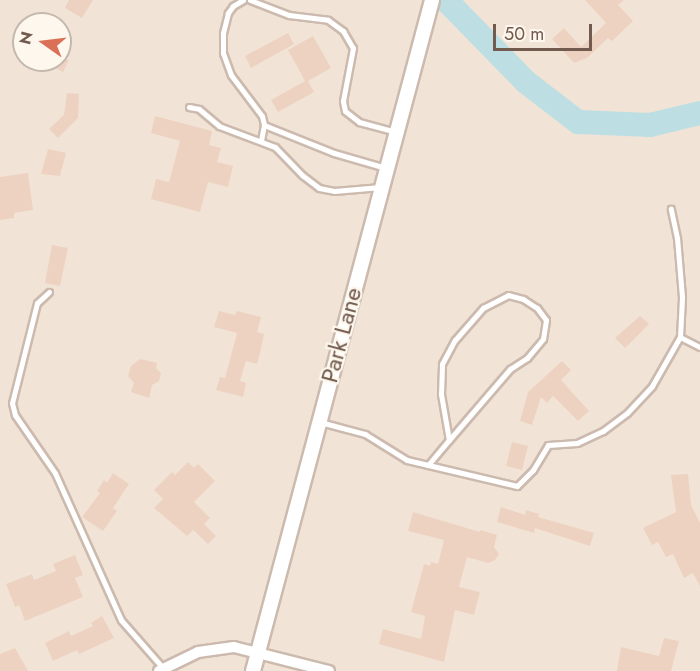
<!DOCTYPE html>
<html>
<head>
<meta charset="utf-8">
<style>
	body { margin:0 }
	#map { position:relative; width:700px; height:671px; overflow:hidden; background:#faf3e7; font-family:Jost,sans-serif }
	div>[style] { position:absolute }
	.residential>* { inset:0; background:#f1e4d6 }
	.river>* { height:24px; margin:-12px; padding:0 12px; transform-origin:12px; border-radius:12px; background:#bddee3 }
	.building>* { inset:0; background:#eed2c1 }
	.roads { filter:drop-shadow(2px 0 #ccbaae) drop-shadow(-2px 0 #ccbaae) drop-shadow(0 2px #ccbaae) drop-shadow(0 -2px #ccbaae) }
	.service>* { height:5px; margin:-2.5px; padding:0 2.5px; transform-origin:2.5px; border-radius:2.5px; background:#fff }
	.minor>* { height:10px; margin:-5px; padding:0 5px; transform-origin:5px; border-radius:5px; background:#fff }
	.tertiary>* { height:14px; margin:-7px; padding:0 7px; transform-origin:7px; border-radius:7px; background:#fff }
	span { translate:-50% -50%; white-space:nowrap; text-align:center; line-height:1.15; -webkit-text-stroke:4.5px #fdf7ed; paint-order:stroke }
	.street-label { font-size:24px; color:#725a4e }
	.north { position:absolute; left:12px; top:12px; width:60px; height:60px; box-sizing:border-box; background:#fdf7ed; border:2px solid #c5b8ad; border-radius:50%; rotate:284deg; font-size:16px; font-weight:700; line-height:24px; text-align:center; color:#725a4e }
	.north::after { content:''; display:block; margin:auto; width:21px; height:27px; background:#da7157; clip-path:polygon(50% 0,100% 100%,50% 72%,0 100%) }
	.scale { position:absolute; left:493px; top:24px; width:99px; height:27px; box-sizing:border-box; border:3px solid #725a4e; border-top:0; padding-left:8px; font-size:18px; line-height:21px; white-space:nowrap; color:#725a4e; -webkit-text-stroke:4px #fdf7ed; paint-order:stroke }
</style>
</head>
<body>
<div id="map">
	<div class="residential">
		<div style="clip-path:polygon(evenodd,0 0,700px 0,700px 671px,0 671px,0 0,24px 24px,60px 24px,60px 60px,24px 60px,24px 24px)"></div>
	</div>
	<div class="river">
		<div style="left:446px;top:0;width:115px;rotate:45.7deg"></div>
		<div style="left:526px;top:82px;width:66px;rotate:37.6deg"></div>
		<div style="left:578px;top:122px;width:72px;rotate:2.4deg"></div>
		<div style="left:650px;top:125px;width:51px;rotate:-13.5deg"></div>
	</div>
	<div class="building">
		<div style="clip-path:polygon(69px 0,93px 0,82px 18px,65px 8px)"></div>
		<div style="clip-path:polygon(585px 0,624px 0,618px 5px,633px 21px,612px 41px,608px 38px,587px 58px,574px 63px,552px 39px,564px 28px,581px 47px,606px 23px)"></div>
		<div style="clip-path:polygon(288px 33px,294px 44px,251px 68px,245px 56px)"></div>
		<div style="clip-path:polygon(313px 36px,331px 68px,308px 81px,314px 92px,278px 112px,271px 100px,305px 81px,288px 50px)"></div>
		<div style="clip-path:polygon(39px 60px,69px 60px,63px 72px)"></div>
		<div style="clip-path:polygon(67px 93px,79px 94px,78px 118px,58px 138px,49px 129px,64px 115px)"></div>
		<div style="clip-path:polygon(155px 116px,212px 131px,209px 145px,221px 148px,217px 162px,233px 166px,228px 187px,208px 182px,200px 212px,151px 199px,156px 179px,169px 182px,180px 141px,151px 133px)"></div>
		<div style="clip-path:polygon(48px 149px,66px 153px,60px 176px,41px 174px)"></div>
		<div style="clip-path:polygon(28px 173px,33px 210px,14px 213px,14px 218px,0 220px,0 177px)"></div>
		<div style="clip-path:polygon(52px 245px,68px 248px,60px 286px,45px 283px)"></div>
		<div style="clip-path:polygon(219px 311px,235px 315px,237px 311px,261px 317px,257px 332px,264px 334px,260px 353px,257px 364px,246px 361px,240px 381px,246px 383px,243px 397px,216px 390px,220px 377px,225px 378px,237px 333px,214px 327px)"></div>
		<div style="clip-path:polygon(640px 316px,649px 324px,625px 348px,615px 338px)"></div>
		<div style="clip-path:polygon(140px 359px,157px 363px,156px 368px,161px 373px,159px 381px,152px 385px,149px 398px,131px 392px,134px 383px,128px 376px,131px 366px)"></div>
		<div style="clip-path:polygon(562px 361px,571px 370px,561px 380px,589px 411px,578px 421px,553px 396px,547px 403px,541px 397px,532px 425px,520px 421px,528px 392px)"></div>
		<div style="clip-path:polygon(512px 442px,528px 446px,522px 470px,506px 466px)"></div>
		<div style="clip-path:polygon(188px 462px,194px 468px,198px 464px,215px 481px,194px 502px,210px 518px,204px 524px,216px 536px,208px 544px,193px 530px,187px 536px,154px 508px,163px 499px,154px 490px,172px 472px,175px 475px)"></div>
		<div style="clip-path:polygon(113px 473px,129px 484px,113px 508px,117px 511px,103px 531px,82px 517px,100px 493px,97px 491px,104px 480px,107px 483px)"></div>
		<div style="clip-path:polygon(688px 474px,691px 505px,700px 523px,700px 586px,693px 573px,684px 578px,673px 554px,666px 557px,658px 542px,652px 545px,643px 528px,676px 512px,671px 475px)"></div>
		<div style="clip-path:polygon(501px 507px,525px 515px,526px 510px,539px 514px,538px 517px,594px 533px,590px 546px,535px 528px,534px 533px,497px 522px)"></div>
		<div style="clip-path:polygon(413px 512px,480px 532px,480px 530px,497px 535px,494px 547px,499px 554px,495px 560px,488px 563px,467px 557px,459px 587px,480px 592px,474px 615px,455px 610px,444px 662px,379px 644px,383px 629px,421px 639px,425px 616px,411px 612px,424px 564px,430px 566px,431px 562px,438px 564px,444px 540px,408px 531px)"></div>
		<div style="clip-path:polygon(75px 555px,83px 575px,75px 578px,83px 597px,25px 621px,19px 605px,15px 607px,6px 584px,32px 574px,34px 580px,56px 571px,53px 564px)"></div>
		<div style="clip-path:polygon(102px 616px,114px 638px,79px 654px,77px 650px,53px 661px,45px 643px,69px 631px,71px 636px,93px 626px,91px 623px)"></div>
		<div style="clip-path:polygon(664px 638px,679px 641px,671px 671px,617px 671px,621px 647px,659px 656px)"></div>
		<div style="clip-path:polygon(15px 648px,28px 671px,0 671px,0 654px)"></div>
	</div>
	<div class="roads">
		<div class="service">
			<div style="left:243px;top:0;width:12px;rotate:149deg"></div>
			<div style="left:233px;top:6px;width:9px;rotate:126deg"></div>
			<div style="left:228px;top:13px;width:21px;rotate:104deg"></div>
			<div style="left:223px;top:33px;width:20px;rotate:90deg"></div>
			<div style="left:223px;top:53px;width:23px;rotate:70deg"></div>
			<div style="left:231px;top:75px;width:51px;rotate:52.9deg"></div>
			<div style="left:262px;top:116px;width:9px;rotate:77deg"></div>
			<div style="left:264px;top:125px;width:15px;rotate:101deg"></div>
			<div style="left:250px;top:0;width:42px;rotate:21deg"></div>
			<div style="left:289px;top:15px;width:39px;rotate:7deg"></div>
			<div style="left:328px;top:20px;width:19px;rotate:36deg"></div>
			<div style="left:343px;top:31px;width:20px;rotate:60deg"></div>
			<div style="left:353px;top:48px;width:54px;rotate:100.7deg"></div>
			<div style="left:343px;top:101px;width:10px;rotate:79deg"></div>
			<div style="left:345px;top:111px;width:18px;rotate:38deg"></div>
			<div style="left:359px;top:122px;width:39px;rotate:15deg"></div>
			<div style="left:189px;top:107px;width:10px;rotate:11deg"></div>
			<div style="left:199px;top:109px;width:26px;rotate:40deg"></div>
			<div style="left:219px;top:126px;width:60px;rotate:20.6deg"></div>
			<div style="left:275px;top:147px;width:39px;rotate:46deg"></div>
			<div style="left:302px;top:175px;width:21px;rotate:37deg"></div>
			<div style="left:319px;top:188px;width:15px;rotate:11deg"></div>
			<div style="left:334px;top:191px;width:47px;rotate:-4.9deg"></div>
			<div style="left:264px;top:125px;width:75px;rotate:21.8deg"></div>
			<div style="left:334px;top:153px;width:54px;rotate:16.1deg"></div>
			<div style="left:49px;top:292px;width:16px;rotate:137deg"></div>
			<div style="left:37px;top:303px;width:103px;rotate:104deg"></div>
			<div style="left:12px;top:403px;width:12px;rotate:76deg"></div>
			<div style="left:15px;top:415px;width:70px;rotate:55.4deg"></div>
			<div style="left:55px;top:473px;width:161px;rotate:65.8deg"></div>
			<div style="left:121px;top:620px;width:64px;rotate:48.8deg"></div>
			<div style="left:680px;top:337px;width:22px;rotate:27deg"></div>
			<div style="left:320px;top:422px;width:47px;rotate:14.9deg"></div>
			<div style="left:365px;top:434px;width:49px;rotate:31.8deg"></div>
			<div style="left:407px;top:460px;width:113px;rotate:13.3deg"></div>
			<div style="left:517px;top:486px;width:23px;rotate:-45deg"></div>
			<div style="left:533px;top:470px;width:29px;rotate:-59deg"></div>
			<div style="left:548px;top:445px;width:29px;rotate:-4deg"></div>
			<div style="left:577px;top:443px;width:29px;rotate:-25deg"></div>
			<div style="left:603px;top:431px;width:30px;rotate:-37deg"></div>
			<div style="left:627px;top:413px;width:37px;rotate:-47deg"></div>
			<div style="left:652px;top:386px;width:56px;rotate:-60.3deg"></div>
			<div style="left:680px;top:337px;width:40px;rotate:-87.1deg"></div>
			<div style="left:682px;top:297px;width:59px;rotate:-94.8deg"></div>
			<div style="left:677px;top:238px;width:30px;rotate:-102deg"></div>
			<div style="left:428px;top:465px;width:33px;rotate:-50deg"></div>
			<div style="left:449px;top:440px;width:47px;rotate:-99.9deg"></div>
			<div style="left:441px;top:394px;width:30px;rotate:-88deg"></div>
			<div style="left:442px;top:364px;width:27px;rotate:-62deg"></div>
			<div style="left:455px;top:340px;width:43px;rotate:-48.8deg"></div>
			<div style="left:483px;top:308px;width:28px;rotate:-27deg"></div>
			<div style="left:508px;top:295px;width:16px;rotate:15deg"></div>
			<div style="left:523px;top:299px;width:17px;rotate:33deg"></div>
			<div style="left:537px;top:308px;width:15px;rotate:53deg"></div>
			<div style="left:546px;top:320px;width:19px;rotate:99deg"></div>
			<div style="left:543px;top:339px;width:25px;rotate:130deg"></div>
			<div style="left:527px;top:358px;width:20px;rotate:147deg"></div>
			<div style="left:510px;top:369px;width:94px;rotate:130.7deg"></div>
		</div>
		<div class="minor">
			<div style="left:159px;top:671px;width:43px;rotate:-26deg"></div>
			<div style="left:198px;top:652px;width:36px;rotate:-8deg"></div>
			<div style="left:234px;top:647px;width:98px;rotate:14.2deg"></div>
		</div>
		<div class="tertiary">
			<div style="left:253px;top:671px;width:694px;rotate:-75.06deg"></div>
		</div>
	</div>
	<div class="street-label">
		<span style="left:341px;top:335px;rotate:-75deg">Park Lane</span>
	</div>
	<div class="north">N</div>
	<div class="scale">50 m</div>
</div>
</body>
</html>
